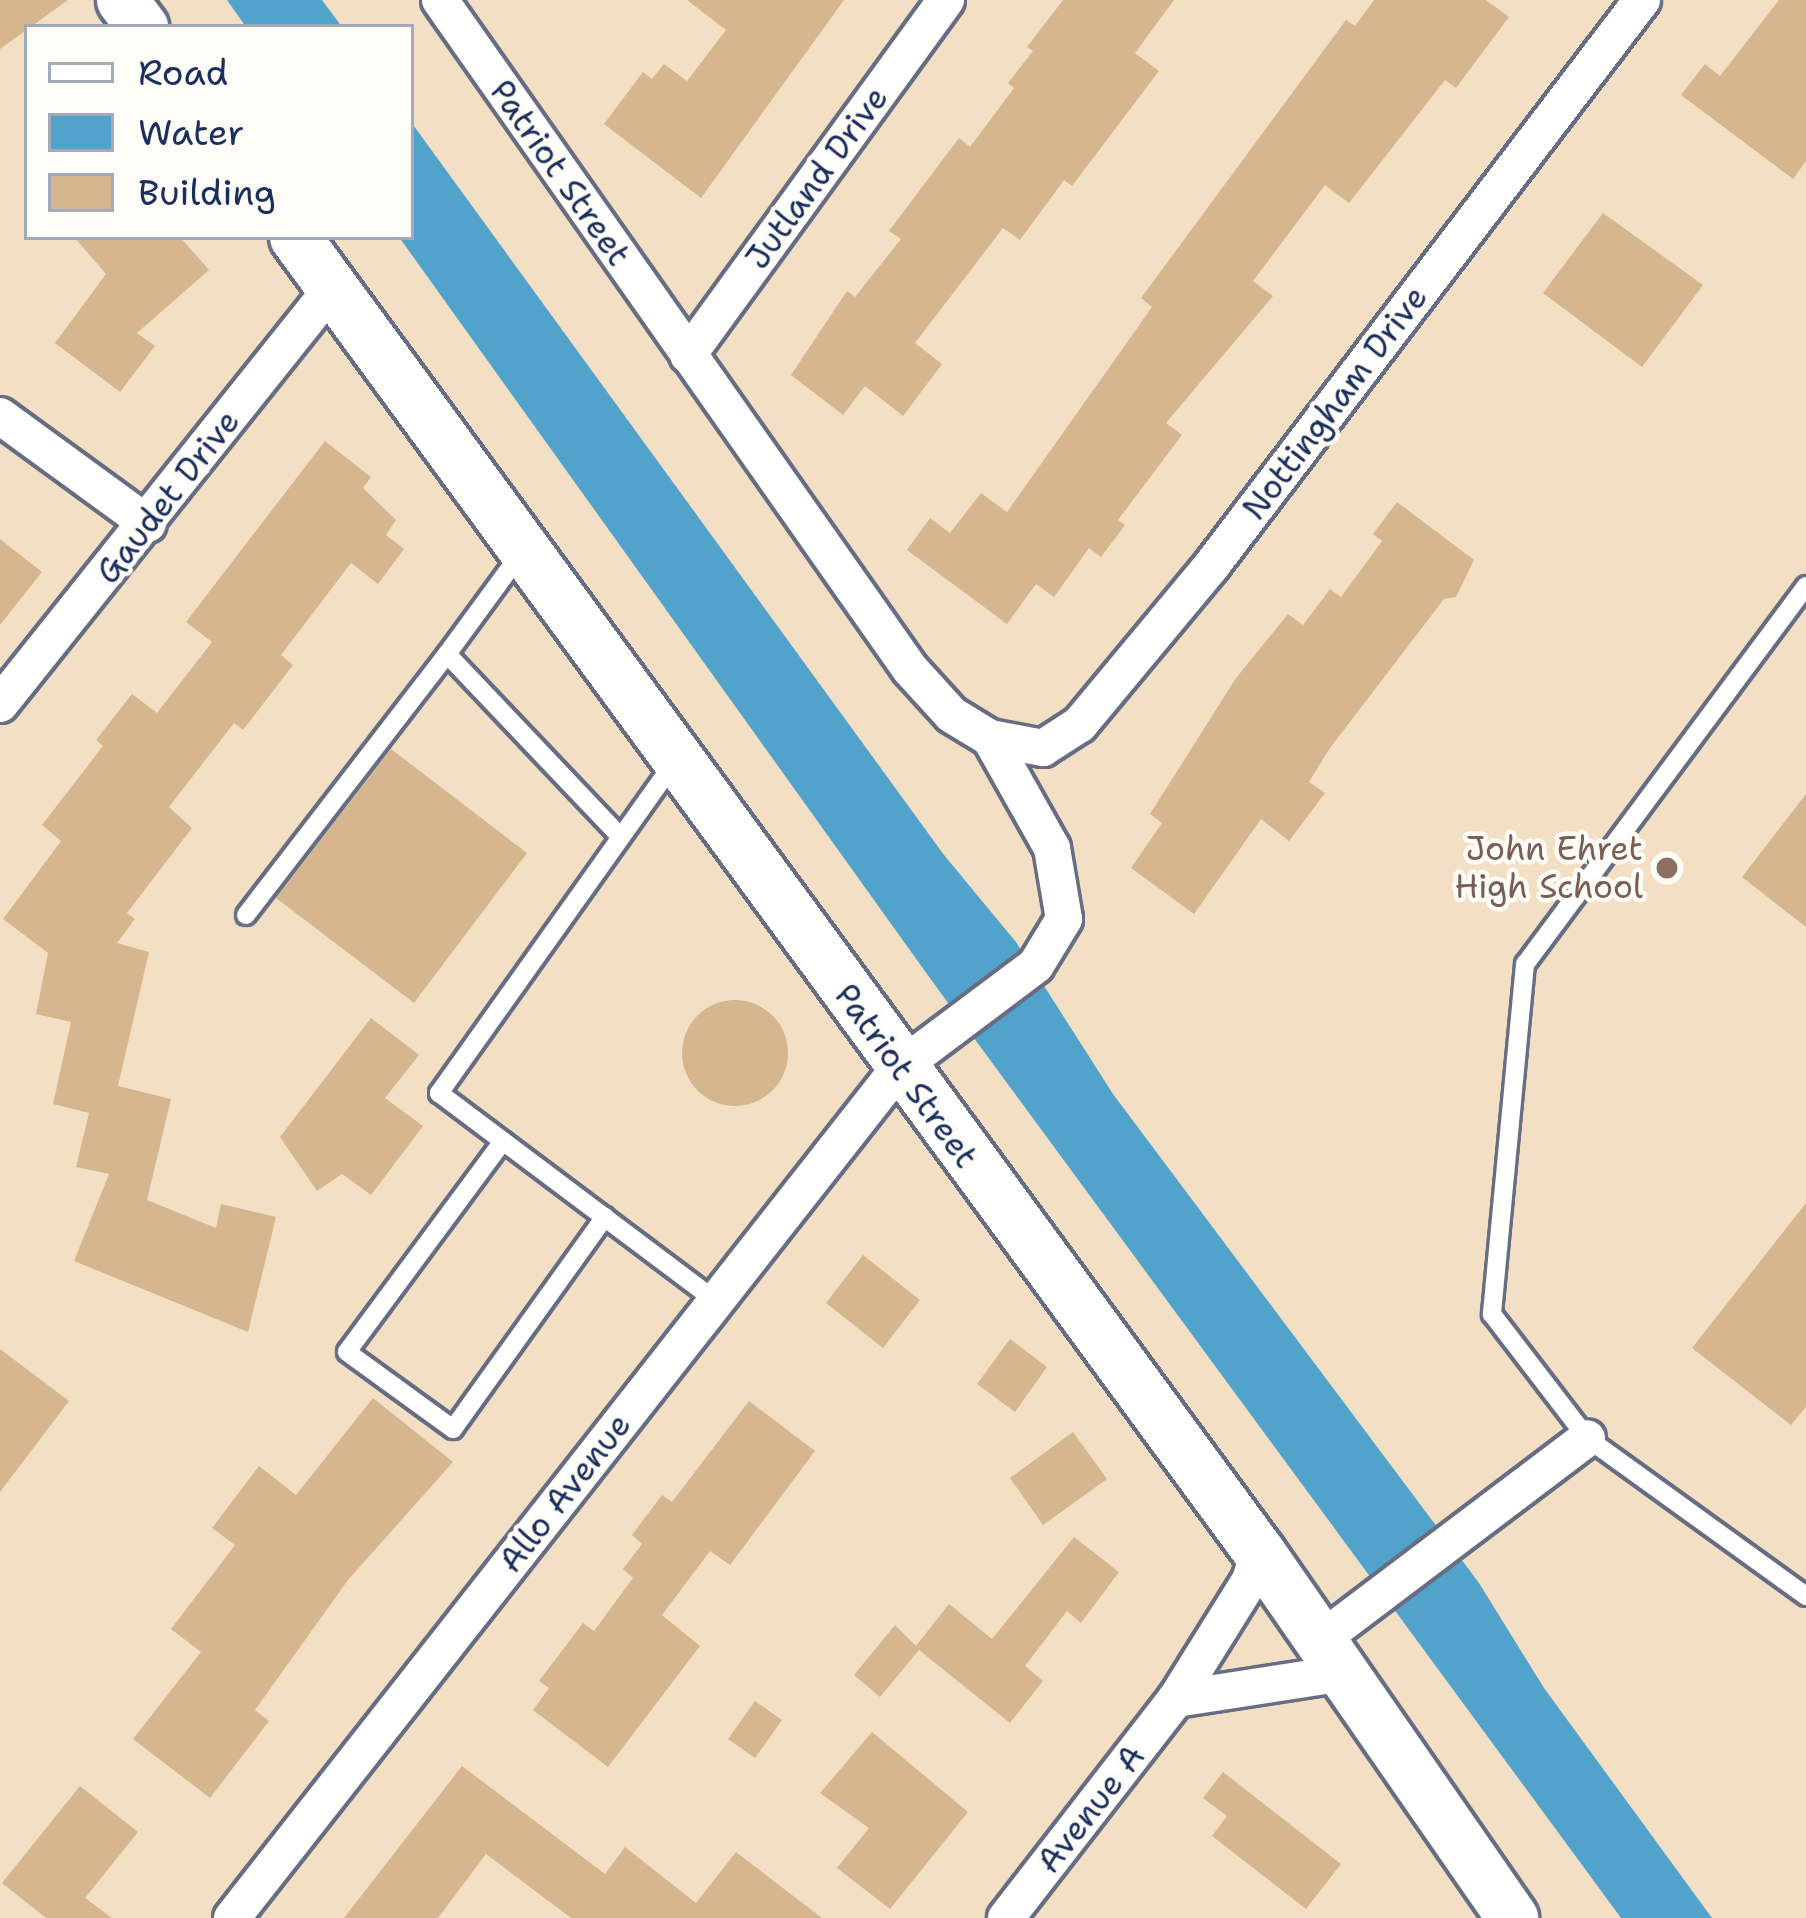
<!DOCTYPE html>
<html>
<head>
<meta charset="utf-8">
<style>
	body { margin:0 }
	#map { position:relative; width:1806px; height:1918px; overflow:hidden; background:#f3e0c4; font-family:"Shantell Sans",sans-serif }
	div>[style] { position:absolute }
	.water>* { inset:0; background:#52a3cc }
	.building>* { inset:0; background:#d6b68e }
	.round { border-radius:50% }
	.roads { filter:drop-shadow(3px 0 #676d82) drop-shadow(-3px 0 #676d82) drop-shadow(0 3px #676d82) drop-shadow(0 -3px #676d82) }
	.service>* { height:18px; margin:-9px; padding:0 9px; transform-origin:9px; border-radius:9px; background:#fff }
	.minor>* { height:36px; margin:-18px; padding:0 18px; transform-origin:18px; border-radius:18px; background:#fff }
	.secondary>* { height:51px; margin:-25.5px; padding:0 25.5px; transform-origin:25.5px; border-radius:25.5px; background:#fff }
	.dots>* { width:33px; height:33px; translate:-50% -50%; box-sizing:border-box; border:6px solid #fdfcf7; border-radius:50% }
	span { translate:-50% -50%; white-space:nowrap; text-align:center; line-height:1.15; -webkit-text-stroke:9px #fdfcf7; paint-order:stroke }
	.street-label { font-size:33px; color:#1b2f5e }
	.education-label { font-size:33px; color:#785e54 }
	.right { translate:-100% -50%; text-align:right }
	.legend { position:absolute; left:24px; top:24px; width:390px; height:216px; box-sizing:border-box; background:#fdfcf7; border:3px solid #a3aaba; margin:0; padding:15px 21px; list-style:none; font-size:36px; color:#1b2f5e }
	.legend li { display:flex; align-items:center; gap:24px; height:60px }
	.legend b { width:60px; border:3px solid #a3aaba }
</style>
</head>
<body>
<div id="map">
	<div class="water">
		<div style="clip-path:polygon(227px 0,322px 0,342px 27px,246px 27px)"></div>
		<div style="clip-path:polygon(411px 122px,944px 855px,1016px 942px,1113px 1094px,1479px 1583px,1544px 1688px,1712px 1918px,1621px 1918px,932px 981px,399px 237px,411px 237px)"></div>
	</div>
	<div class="building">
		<div style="clip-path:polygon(0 0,68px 0,0 49px)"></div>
		<div style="clip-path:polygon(687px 0,844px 0,701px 198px,604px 124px,643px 72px,652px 79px,664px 64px,687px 81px,726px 30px)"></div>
		<div style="clip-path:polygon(1063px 0,1174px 0,1135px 53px,1159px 71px,1072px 186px,1064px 180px,1020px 240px,1003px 228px,915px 343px,942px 364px,903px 416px,865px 386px,843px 415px,791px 375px,847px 291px,855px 297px,901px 239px,889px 231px,959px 138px,970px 147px,1014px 88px,1008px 83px,1033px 51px,1027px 47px)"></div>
		<div style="clip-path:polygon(1374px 0,1486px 0,1509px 17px,1456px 88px,1445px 80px,1349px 203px,1325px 185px,1253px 281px,1273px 296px,1166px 423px,1182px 435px,1118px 520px,1125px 525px,1101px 557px,1089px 548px,1054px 597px,1036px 584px,1007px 624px,907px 550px,930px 518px,950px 533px,981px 493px,1007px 512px,1152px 307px,1141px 298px,1346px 20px,1355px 26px)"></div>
		<div style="clip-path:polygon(1779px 0,1806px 0,1806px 161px,1793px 179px,1681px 95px,1705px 64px,1720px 76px)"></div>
		<div style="clip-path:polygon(1603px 213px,1703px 285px,1642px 367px,1543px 293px)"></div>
		<div style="clip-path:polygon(74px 237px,180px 237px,209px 270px,137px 333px,155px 346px,120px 392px,55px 343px,106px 274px)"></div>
		<div style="clip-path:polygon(325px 441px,371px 477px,363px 488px,396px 520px,386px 535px,404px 549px,378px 584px,351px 563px,281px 655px,293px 665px,243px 730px,234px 723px,169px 807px,192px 828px,127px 913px,135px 919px,117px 943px,149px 952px,118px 1086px,171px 1099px,147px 1200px,216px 1228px,221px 1204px,276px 1217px,248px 1332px,74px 1261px,109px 1174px,76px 1167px,89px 1113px,53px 1104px,71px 1022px,36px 1014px,48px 953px,3px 919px,61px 841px,42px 825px,103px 746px,96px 740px,132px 694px,157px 713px,212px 642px,186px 622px)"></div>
		<div style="clip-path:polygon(1397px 502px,1474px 560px,1456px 597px,1444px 599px,1330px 748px,1309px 782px,1325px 793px,1289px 841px,1261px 819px,1194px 914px,1131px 868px,1162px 823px,1150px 814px,1236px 678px,1288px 614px,1303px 625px,1330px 589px,1341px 597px,1382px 541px,1373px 534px)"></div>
		<div style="clip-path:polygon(0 539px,42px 572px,0 625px)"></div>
		<div style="clip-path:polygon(391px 749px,527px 853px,414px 1003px,276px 898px)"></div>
		<div style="clip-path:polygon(1806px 794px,1806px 927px,1742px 877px)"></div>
		<div class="round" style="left:682px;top:1000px;width:106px;height:106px"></div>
		<div style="clip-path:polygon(371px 1018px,419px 1055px,385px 1098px,423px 1126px,371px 1195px,342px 1174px,317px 1191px,280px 1137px)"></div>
		<div style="clip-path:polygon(1806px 1203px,1806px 1407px,1791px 1425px,1692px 1348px)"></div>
		<div style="clip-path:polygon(863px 1255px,920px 1300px,883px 1348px,826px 1303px)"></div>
		<div style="clip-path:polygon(1010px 1339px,1047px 1367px,1015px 1412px,977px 1384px)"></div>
		<div style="clip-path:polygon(0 1349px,69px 1401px,0 1492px)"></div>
		<div style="clip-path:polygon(373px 1398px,453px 1462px,348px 1580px,255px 1710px,269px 1721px,210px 1798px,133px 1739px,201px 1652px,171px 1629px,235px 1545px,212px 1528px,259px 1466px,296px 1495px)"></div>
		<div style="clip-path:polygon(749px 1401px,815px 1451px,730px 1565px,710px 1551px,662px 1615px,700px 1646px,608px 1767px,533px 1710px,549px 1688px,539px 1681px,583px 1623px,594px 1631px,633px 1578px,623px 1569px,642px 1544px,632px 1535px,662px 1495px,672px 1502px)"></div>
		<div style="clip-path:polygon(1073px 1432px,1107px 1479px,1043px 1525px,1010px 1478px)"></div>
		<div style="clip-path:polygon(1074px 1537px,1119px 1572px,1081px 1623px,1067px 1611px,1025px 1666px,1043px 1681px,1010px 1723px,919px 1650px,880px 1697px,854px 1675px,895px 1625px,916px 1646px,949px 1604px,992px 1639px)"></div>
		<div style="clip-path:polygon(755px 1701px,782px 1720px,755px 1758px,728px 1739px)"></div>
		<div style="clip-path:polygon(872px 1732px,968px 1812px,890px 1909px,837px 1868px,869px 1828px,820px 1793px)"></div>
		<div style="clip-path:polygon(462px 1766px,605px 1874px,625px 1847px,696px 1903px,736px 1852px,822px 1918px,571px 1918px,486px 1854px,438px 1918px,344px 1918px)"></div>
		<div style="clip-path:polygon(1223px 1772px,1341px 1864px,1306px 1909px,1212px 1836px,1227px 1816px,1203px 1798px)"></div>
		<div style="clip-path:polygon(80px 1786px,138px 1832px,85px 1898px,112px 1918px,46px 1918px,2px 1883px)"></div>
	</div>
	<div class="roads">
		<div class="service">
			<div style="left:521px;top:553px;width:125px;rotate:126.2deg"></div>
			<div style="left:447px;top:654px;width:247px;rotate:46.5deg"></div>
			<div style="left:1806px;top:586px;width:471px;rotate:126.6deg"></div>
			<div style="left:1525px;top:964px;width:352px;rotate:95.4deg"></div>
			<div style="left:1492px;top:1314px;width:156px;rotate:52.5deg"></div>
			<div style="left:1587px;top:1438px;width:270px;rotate:35.8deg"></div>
			<div style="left:673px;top:764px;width:404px;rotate:125.4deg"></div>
			<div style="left:439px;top:1093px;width:346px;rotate:36.9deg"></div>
			<div style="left:246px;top:915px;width:329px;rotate:-52.4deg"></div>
			<div style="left:503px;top:1141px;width:262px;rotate:126.5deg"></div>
			<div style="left:347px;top:1352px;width:131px;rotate:36deg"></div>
			<div style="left:453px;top:1429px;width:261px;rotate:-54.4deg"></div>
		</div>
		<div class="minor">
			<div style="left:440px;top:0;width:818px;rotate:54.91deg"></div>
			<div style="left:910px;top:669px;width:62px;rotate:47.6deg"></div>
			<div style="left:952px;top:715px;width:44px;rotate:31.2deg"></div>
			<div style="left:990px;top:738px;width:54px;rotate:10.7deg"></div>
			<div style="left:1043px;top:748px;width:44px;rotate:-33deg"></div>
			<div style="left:1080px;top:724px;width:207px;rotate:-50.3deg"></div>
			<div style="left:1212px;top:565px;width:710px;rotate:-52.73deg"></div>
			<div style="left:688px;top:355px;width:439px;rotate:-54deg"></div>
			<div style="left:0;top:416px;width:183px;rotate:36.1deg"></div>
			<div style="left:0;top:704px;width:532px;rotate:-51.41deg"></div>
			<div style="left:1319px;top:1641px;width:336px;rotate:-37.1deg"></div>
			<div style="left:1176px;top:1699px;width:169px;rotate:-8.8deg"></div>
			<div style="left:232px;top:1918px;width:1080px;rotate:-51.88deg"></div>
			<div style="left:899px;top:1068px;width:171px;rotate:-36.9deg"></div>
			<div style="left:1036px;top:965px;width:54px;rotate:-58.7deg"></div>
			<div style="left:1064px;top:919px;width:72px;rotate:-99.6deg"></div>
			<div style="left:1052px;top:848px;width:126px;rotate:-119.4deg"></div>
			<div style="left:1006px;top:1918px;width:277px;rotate:-52.2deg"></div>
			<div style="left:1176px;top:1699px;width:140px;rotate:-58.1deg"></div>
			<div style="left:1250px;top:1580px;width:29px;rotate:-72deg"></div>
		</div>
		<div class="secondary">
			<div style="left:122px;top:0;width:34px;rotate:53deg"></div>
			<div style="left:295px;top:237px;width:1630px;rotate:53.76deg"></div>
			<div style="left:1259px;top:1552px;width:445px;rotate:55.3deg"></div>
		</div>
	</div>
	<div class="dots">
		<div style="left:1667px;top:868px;background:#8d6e63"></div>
	</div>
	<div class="street-label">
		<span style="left:560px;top:173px;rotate:55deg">Patriot Street</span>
		<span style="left:817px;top:178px;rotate:-54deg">Jutland Drive</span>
		<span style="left:1335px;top:403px;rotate:-53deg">Nottingham Drive</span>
		<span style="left:168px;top:497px;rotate:-52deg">Gaudet Drive</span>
		<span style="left:906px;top:1076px;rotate:54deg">Patriot Street</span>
		<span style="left:565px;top:1493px;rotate:-52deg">Allo Avenue</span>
		<span style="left:1091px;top:1809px;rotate:-52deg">Avenue A</span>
	</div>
	<div class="education-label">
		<span class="right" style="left:1643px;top:868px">John Ehret<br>High School</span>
	</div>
	<ul class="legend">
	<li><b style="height:15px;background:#fff"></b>Road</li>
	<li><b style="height:33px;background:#52a3cc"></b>Water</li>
	<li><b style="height:33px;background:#d6b68e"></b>Building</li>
	</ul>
</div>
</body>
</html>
